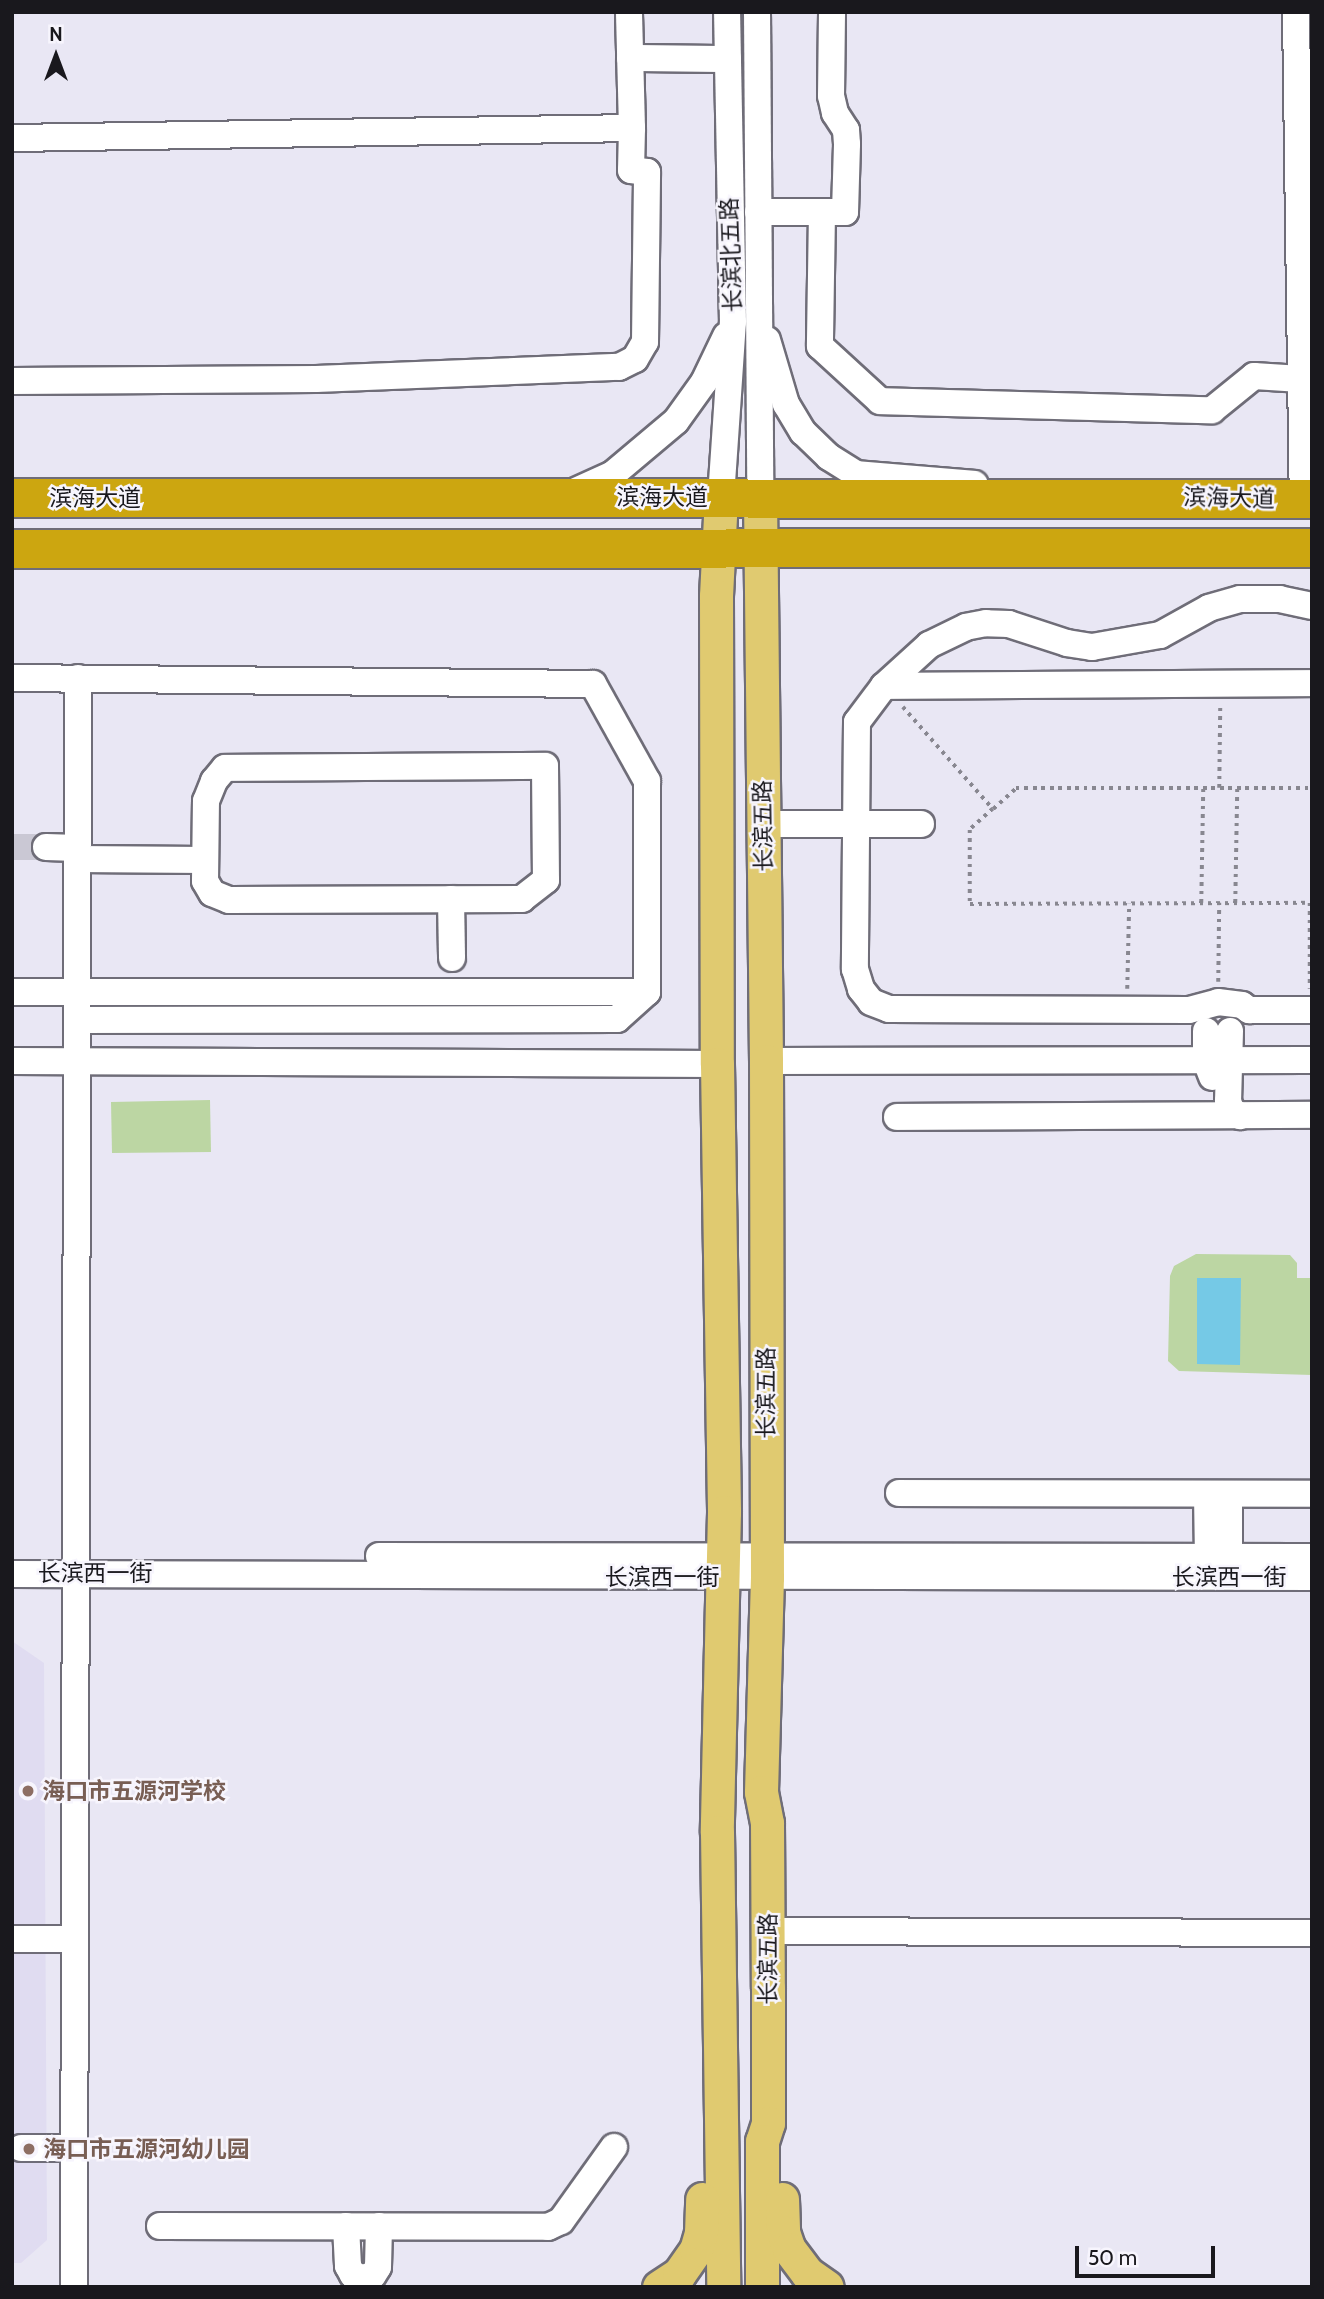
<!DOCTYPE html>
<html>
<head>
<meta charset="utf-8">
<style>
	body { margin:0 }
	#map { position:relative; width:1324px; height:2299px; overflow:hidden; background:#e9e7f4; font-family:Cabin,"Noto Sans SC",sans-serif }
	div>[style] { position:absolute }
	.built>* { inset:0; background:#e0dcf1 }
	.green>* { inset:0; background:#bcd6a3 }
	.water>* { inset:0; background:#75c9e6 }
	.minor-tunnel>* { height:26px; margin-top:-13px; transform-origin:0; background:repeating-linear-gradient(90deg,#cac8d4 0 26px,transparent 0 39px) }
	.path>* { height:3.5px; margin-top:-1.75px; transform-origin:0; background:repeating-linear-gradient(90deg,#888790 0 3.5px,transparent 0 8.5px) }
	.roads { filter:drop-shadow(2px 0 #6f6d78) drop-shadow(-2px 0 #6f6d78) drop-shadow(0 2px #6f6d78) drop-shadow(0 -2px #6f6d78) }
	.minor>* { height:26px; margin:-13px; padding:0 13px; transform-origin:13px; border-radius:13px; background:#fff }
	.major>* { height:33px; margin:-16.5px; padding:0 16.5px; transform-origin:16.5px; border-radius:16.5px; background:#e0ca70 }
	.highway>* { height:38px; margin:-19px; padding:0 19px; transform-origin:19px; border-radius:19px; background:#cca610 }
	.dots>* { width:19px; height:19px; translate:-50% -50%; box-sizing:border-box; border:4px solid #f7f5fd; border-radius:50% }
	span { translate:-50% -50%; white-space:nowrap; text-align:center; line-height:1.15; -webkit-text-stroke:5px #f7f5fd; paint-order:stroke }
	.street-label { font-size:23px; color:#19181d }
	.education-label { font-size:23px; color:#785e54; font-weight:700 }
	.left { translate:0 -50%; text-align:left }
	.frame { position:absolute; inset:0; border:14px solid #19181d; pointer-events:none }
	.north { position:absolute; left:21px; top:21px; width:70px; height:70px; -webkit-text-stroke:5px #f7f5fd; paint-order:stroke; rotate:0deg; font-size:19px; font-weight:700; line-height:28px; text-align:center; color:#19181d }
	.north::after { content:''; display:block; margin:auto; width:24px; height:32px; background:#19181d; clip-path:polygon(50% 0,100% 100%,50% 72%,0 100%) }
	.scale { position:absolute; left:1075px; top:2246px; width:140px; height:32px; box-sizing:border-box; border:4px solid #19181d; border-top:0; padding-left:9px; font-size:21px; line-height:24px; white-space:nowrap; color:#19181d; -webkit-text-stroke:5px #f7f5fd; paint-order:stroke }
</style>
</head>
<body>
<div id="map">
	<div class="built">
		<div style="clip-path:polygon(12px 1641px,44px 1663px,47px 2240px,21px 2263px,12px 2263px)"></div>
	</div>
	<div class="green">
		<div style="clip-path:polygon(210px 1100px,211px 1152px,112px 1153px,111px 1102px)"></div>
		<div style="clip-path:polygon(1196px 1254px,1290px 1255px,1297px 1263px,1297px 1278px,1312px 1278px,1312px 1375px,1179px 1371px,1168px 1361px,1170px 1276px,1174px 1266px)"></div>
	</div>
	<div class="water">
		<div style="clip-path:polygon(1197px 1278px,1241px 1278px,1240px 1365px,1197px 1364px)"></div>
	</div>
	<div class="minor-tunnel">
		<div style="left:12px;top:847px;width:34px"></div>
	</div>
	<div class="path">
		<div style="left:903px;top:707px;width:136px;rotate:48.6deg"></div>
		<div style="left:993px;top:809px;width:31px;rotate:-42deg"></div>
		<div style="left:1016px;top:788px;width:296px"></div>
		<div style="left:1219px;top:788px;width:82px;rotate:-89.3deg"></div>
		<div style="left:993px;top:809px;width:31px;rotate:138deg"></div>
		<div style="left:970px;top:830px;width:74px;rotate:90deg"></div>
		<div style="left:970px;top:904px;width:342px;rotate:-0.2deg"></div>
		<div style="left:1201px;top:903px;width:115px;rotate:-89deg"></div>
		<div style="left:1235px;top:903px;width:115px;rotate:-89deg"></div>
		<div style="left:1310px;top:903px;width:86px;rotate:90deg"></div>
		<div style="left:1218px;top:982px;width:79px;rotate:-89.3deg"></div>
		<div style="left:1127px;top:989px;width:85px;rotate:-88.7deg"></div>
	</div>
	<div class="roads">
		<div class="minor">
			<div style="left:757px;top:12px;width:485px;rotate:89.6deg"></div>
			<div style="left:1296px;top:12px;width:487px;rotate:89.2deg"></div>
			<div style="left:630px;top:58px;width:98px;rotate:0.6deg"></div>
			<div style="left:12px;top:138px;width:620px;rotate:-0.92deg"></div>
			<div style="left:632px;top:128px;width:116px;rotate:-91.5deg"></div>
			<div style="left:758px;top:212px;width:87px"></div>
			<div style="left:845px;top:212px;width:68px;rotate:-88.3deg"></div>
			<div style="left:847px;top:144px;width:14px;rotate:-94deg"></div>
			<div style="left:846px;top:130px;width:20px;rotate:-123deg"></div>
			<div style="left:835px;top:113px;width:17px;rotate:-103deg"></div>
			<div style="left:831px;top:96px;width:84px;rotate:-89.3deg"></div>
			<div style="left:822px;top:212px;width:134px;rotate:90.9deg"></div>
			<div style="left:820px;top:346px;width:81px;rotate:42.5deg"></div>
			<div style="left:880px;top:401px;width:332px;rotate:1.6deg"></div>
			<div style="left:1212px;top:410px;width:54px;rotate:-39deg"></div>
			<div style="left:1254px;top:376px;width:47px;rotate:3.7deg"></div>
			<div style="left:767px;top:340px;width:67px;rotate:73.5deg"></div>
			<div style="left:786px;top:404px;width:33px;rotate:59deg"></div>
			<div style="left:803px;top:432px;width:36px;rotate:44deg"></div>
			<div style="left:829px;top:457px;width:32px;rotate:32deg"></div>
			<div style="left:856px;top:474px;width:119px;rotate:4.8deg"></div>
			<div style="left:12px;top:381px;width:304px;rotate:-0.4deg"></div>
			<div style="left:316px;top:379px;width:303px;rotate:-2.3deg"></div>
			<div style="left:619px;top:367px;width:18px;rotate:-27deg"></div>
			<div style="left:635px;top:359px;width:20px;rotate:-60deg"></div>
			<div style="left:645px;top:342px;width:170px;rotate:-89.3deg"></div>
			<div style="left:647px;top:172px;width:16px;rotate:-173deg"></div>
			<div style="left:631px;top:170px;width:42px;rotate:-88.6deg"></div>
			<div style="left:571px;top:493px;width:46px;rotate:-24.3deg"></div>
			<div style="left:613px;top:474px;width:82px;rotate:-40.1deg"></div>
			<div style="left:676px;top:421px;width:48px;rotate:-54.3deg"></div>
			<div style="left:704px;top:382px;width:51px;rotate:-64.4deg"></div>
			<div style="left:721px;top:497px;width:175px;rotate:-86.1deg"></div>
			<div style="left:733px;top:322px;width:310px;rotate:-91.1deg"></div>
			<div style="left:1312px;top:606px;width:33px;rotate:-168deg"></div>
			<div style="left:1280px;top:599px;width:40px;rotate:180deg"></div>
			<div style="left:1240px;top:599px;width:32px;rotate:164deg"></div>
			<div style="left:1209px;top:608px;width:56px;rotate:151.1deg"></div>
			<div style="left:1160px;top:635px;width:69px;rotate:170deg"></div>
			<div style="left:1092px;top:647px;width:25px;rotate:-171deg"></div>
			<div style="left:1067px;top:643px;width:61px;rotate:-161.9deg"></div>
			<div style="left:1009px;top:624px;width:23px;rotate:-178deg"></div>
			<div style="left:986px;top:623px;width:20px;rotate:169deg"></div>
			<div style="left:966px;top:627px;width:41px;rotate:154.1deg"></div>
			<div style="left:929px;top:645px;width:61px;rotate:137.7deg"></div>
			<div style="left:884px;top:686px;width:45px;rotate:126.9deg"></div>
			<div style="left:857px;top:722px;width:247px;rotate:90.5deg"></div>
			<div style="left:855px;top:969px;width:21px;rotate:73deg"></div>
			<div style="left:861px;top:989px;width:16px;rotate:52deg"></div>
			<div style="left:871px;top:1002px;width:19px;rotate:21deg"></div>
			<div style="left:889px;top:1009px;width:300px;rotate:0.2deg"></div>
			<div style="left:1189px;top:1010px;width:30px;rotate:-15deg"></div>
			<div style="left:1218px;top:1002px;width:24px;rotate:7deg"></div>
			<div style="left:1242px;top:1005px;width:9px;rotate:36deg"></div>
			<div style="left:1249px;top:1010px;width:63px"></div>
			<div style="left:12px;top:678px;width:581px;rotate:0.59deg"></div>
			<div style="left:593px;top:684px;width:111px;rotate:60.9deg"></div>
			<div style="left:647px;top:781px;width:211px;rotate:90deg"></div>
			<div style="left:647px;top:992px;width:40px;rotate:138deg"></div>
			<div style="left:617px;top:1019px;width:540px;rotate:179.89deg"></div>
			<div style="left:884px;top:686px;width:428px;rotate:-0.4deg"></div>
			<div style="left:545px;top:766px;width:114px;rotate:89.5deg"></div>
			<div style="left:546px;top:880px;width:31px;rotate:142deg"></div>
			<div style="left:522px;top:899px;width:293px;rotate:179.8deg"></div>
			<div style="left:229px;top:900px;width:18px;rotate:-158deg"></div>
			<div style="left:212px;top:893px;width:14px;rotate:-120deg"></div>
			<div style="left:205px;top:881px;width:80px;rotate:-89.3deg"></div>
			<div style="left:206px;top:801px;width:22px;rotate:-68deg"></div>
			<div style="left:214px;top:781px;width:17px;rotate:-50deg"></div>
			<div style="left:225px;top:768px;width:320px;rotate:-0.4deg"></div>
			<div style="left:764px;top:824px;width:157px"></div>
			<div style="left:46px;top:847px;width:31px;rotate:2deg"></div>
			<div style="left:77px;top:859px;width:128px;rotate:0.4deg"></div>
			<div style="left:451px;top:899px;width:59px;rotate:89deg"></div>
			<div style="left:12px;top:992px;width:635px"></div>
			<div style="left:1206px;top:1031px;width:30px;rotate:90deg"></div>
			<div style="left:1206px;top:1061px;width:17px;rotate:69deg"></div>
			<div style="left:1230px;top:1031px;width:70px;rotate:91.6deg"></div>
			<div style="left:1228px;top:1101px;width:9px;rotate:72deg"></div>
			<div style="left:1231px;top:1110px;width:11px;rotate:34deg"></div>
			<div style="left:12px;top:1061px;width:705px;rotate:0.24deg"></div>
			<div style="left:766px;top:1061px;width:546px;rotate:-0.1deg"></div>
			<div style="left:897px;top:1117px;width:415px;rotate:-0.3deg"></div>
			<div style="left:899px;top:1493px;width:413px;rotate:0.1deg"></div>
			<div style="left:1207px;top:1494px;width:63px;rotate:89.1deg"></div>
			<div style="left:1229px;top:1494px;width:63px;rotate:90deg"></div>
			<div style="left:379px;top:1556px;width:933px;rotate:0.06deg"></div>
			<div style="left:12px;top:1574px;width:1300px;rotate:0.13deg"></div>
			<div style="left:768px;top:1931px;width:544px;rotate:0.21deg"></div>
			<div style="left:12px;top:1939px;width:63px"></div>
			<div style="left:21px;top:2148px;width:53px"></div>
			<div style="left:160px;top:2226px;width:388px;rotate:0.1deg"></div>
			<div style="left:548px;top:2227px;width:14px;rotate:-25deg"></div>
			<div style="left:561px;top:2221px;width:91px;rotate:-54.4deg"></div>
			<div style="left:346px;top:2226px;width:40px;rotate:87.1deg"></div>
			<div style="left:348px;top:2266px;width:10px;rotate:61deg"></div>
			<div style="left:353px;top:2275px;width:10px;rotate:17deg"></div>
			<div style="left:363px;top:2278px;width:10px;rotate:-17deg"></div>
			<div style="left:373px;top:2275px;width:9px;rotate:-58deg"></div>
			<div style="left:378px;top:2267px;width:41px;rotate:-88.6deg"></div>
			<div style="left:74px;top:2287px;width:1609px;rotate:-89.86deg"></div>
		</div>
		<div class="major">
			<div style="left:721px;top:497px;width:99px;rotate:92.9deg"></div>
			<div style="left:716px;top:596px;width:468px;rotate:89.9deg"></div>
			<div style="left:717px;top:1064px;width:448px;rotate:89.1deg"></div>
			<div style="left:724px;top:1512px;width:320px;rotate:91.3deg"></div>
			<div style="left:717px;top:1832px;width:455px;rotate:89.2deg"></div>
			<div style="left:760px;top:497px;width:564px;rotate:89.39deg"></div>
			<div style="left:766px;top:1061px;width:516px;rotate:89.89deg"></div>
			<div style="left:767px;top:1577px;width:215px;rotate:91.6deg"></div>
			<div style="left:761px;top:1792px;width:32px;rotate:79deg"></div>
			<div style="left:767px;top:1823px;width:165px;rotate:89.7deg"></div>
			<div style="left:768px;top:1988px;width:135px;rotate:90deg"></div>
			<div style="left:768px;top:2123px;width:19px;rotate:108deg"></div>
			<div style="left:762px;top:2141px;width:146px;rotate:90deg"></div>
			<div style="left:782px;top:2199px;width:33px;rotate:88deg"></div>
			<div style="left:783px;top:2232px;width:18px;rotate:71deg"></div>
			<div style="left:789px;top:2249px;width:30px;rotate:53deg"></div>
			<div style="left:807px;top:2273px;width:24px;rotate:35deg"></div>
			<div style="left:659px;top:2287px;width:24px;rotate:-33deg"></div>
			<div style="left:679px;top:2274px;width:29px;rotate:-55deg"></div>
			<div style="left:696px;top:2250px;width:18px;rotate:-74deg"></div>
			<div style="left:701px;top:2233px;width:34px;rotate:-88deg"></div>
		</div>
		<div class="highway">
			<div style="left:12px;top:498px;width:1300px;rotate:0.04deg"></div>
			<div style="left:12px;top:549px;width:1300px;rotate:-0.04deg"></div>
		</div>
	</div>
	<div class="dots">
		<div style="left:28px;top:1791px;background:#8d6e63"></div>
		<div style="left:29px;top:2149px;background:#8d6e63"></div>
	</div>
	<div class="street-label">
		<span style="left:731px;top:255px;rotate:-92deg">长滨北五路</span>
		<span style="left:662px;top:497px">滨海大道</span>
		<span style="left:95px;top:498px">滨海大道</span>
		<span style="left:1229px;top:498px;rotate:1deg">滨海大道</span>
		<span style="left:763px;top:826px;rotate:-91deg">长滨五路</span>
		<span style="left:766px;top:1393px;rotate:-90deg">长滨五路</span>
		<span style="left:95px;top:1573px">长滨西一街</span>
		<span style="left:662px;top:1577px">长滨西一街</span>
		<span style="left:1229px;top:1577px">长滨西一街</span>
		<span style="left:768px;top:1959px;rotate:-90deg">长滨五路</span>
	</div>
	<div class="education-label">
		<span class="left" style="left:42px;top:1791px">海口市五源河学校</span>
		<span class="left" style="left:43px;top:2149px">海口市五源河幼儿园</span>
	</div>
	<div class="frame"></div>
	<div class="north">N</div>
	<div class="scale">50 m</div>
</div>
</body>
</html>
